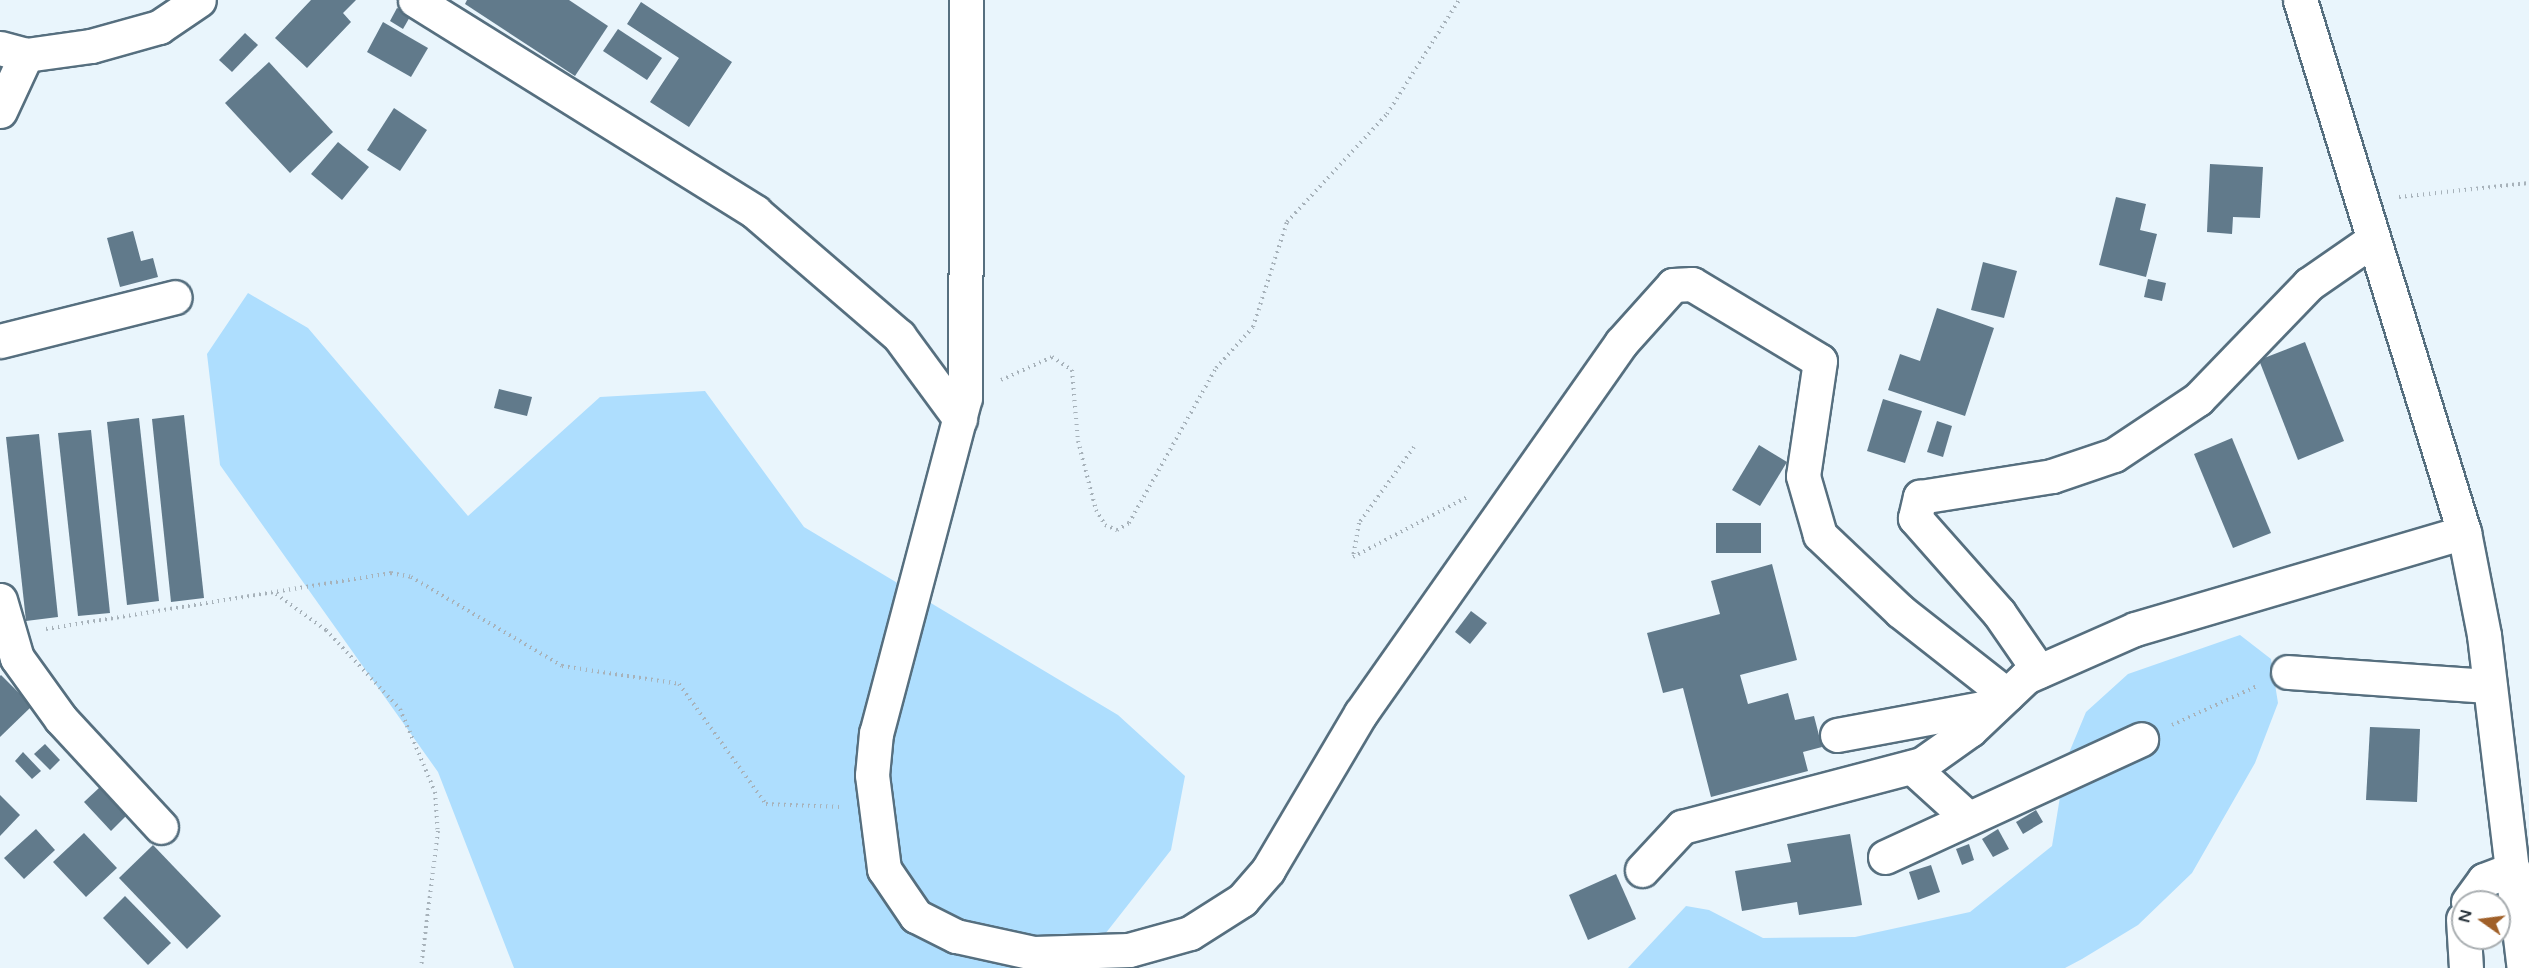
<!DOCTYPE html>
<html>
<head>
<meta charset="utf-8">
<style>
	body { margin:0 }
	#map { position:relative; width:2529px; height:968px; overflow:hidden; background:#e9f5fc; font-family:"Varela Round",sans-serif }
	div>[style] { position:absolute }
	.green>* { inset:0; background:#aedefe }
	.building>* { inset:0; background:#617a8b }
	.path>* { height:4px; margin-top:-2px; transform-origin:0; background:repeating-linear-gradient(90deg,#a7b2ba 0 1.5px,transparent 0 6px) }
	.roads { filter:drop-shadow(2px 0 #566f7f) drop-shadow(-2px 0 #566f7f) drop-shadow(0 2px #566f7f) drop-shadow(0 -2px #566f7f) }
	.minor>* { height:33px; margin:-16.5px; padding:0 16.5px; transform-origin:16.5px; border-radius:16.5px; background:#fff }
	span { translate:-50% -50%; white-space:nowrap; text-align:center; line-height:1.15; -webkit-text-stroke:6px #fff; paint-order:stroke }
	.north { position:absolute; left:2451px; top:890px; width:60px; height:60px; box-sizing:border-box; background:#fff; border:2px solid #aaafb2; border-radius:50%; rotate:284deg; font-size:16px; font-weight:700; line-height:24px; text-align:center; color:#2b363e }
	.north::after { content:''; display:block; margin:auto; width:21px; height:27px; background:#a06029; clip-path:polygon(50% 0,100% 100%,50% 72%,0 100%) }
</style>
</head>
<body>
<div id="map">
	<div class="green">
		<div style="clip-path:polygon(248px 293px,308px 328px,468px 516px,600px 397px,705px 391px,804px 527px,1118px 715px,1185px 776px,1171px 850px,1087px 957px,1092px 968px,514px 968px,438px 772px,220px 465px,207px 354px)"></div>
		<div style="clip-path:polygon(2240px 635px,2271px 659px,2278px 703px,2255px 763px,2192px 873px,2138px 925px,2082px 959px,2065px 968px,1628px 968px,1686px 906px,1709px 910px,1763px 938px,1855px 937px,1970px 912px,2052px 846px,2066px 760px,2086px 712px,2128px 674px)"></div>
	</div>
	<div class="building">
		<div style="clip-path:polygon(311px 0,356px 0,343px 13px,351px 22px,307px 68px,275px 38px)"></div>
		<div style="clip-path:polygon(467px 0,569px 0,608px 26px,575px 76px,465px 4px)"></div>
		<div style="clip-path:polygon(641px 2px,732px 62px,689px 127px,650px 102px,679px 58px,627px 24px)"></div>
		<div style="clip-path:polygon(397px 8px,411px 15px,403px 29px,390px 21px)"></div>
		<div style="clip-path:polygon(383px 22px,428px 48px,411px 77px,367px 52px)"></div>
		<div style="clip-path:polygon(618px 29px,662px 58px,647px 80px,603px 51px)"></div>
		<div style="clip-path:polygon(245px 33px,258px 45px,232px 72px,219px 60px)"></div>
		<div style="clip-path:polygon(269px 62px,333px 132px,290px 173px,225px 103px)"></div>
		<div style="clip-path:polygon(394px 108px,427px 130px,400px 171px,367px 150px)"></div>
		<div style="clip-path:polygon(338px 142px,369px 167px,342px 200px,311px 174px)"></div>
		<div style="clip-path:polygon(2210px 164px,2263px 167px,2260px 218px,2233px 217px,2232px 234px,2207px 232px)"></div>
		<div style="clip-path:polygon(2116px 197px,2146px 204px,2140px 230px,2157px 234px,2146px 277px,2099px 265px)"></div>
		<div style="clip-path:polygon(133px 231px,141px 261px,153px 258px,158px 277px,120px 287px,107px 238px)"></div>
		<div style="clip-path:polygon(1983px 262px,2017px 271px,2004px 318px,1971px 310px)"></div>
		<div style="clip-path:polygon(2148px 279px,2166px 283px,2162px 301px,2144px 297px)"></div>
		<div style="clip-path:polygon(1937px 308px,1994px 328px,1965px 416px,1888px 390px,1900px 354px,1920px 361px)"></div>
		<div style="clip-path:polygon(2305px 342px,2344px 441px,2298px 460px,2259px 360px)"></div>
		<div style="clip-path:polygon(499px 389px,532px 397px,527px 416px,494px 408px)"></div>
		<div style="clip-path:polygon(1883px 399px,1922px 411px,1905px 463px,1867px 451px)"></div>
		<div style="clip-path:polygon(184px 415px,204px 598px,171px 602px,152px 419px)"></div>
		<div style="clip-path:polygon(139px 418px,159px 601px,127px 605px,107px 422px)"></div>
		<div style="clip-path:polygon(1937px 421px,1952px 426px,1943px 457px,1927px 452px)"></div>
		<div style="clip-path:polygon(91px 430px,110px 613px,78px 616px,58px 433px)"></div>
		<div style="clip-path:polygon(39px 434px,58px 617px,26px 621px,6px 437px)"></div>
		<div style="clip-path:polygon(2232px 438px,2271px 533px,2233px 548px,2194px 454px)"></div>
		<div style="clip-path:polygon(1759px 445px,1787px 462px,1760px 506px,1732px 490px)"></div>
		<div style="clip-path:polygon(1716px 523px,1761px 523px,1761px 553px,1716px 553px)"></div>
		<div style="clip-path:polygon(1772px 564px,1797px 660px,1740px 675px,1748px 704px,1788px 693px,1795px 720px,1814px 716px,1822px 747px,1803px 752px,1808px 771px,1711px 797px,1683px 688px,1663px 693px,1647px 633px,1720px 614px,1711px 581px)"></div>
		<div style="clip-path:polygon(1471px 611px,1487px 623px,1470px 644px,1455px 632px)"></div>
		<div style="clip-path:polygon(1px 675px,32px 706px,0 737px,0 676px)"></div>
		<div style="clip-path:polygon(2370px 727px,2420px 729px,2417px 802px,2366px 800px)"></div>
		<div style="clip-path:polygon(45px 744px,60px 760px,50px 770px,34px 754px)"></div>
		<div style="clip-path:polygon(23px 752px,41px 771px,32px 779px,15px 761px)"></div>
		<div style="clip-path:polygon(100px 787px,127px 815px,111px 831px,84px 802px)"></div>
		<div style="clip-path:polygon(0 795px,20px 815px,0 836px)"></div>
		<div style="clip-path:polygon(2036px 810px,2043px 822px,2023px 834px,2016px 822px)"></div>
		<div style="clip-path:polygon(36px 829px,55px 850px,24px 879px,4px 858px)"></div>
		<div style="clip-path:polygon(1998px 829px,2009px 849px,1993px 857px,1982px 839px)"></div>
		<div style="clip-path:polygon(84px 833px,117px 868px,86px 897px,53px 862px)"></div>
		<div style="clip-path:polygon(1850px 834px,1862px 905px,1799px 915px,1797px 902px,1742px 911px,1735px 871px,1791px 862px,1787px 844px)"></div>
		<div style="clip-path:polygon(1969px 844px,1974px 860px,1962px 865px,1956px 849px)"></div>
		<div style="clip-path:polygon(153px 845px,221px 916px,187px 949px,119px 878px)"></div>
		<div style="clip-path:polygon(1931px 865px,1940px 892px,1918px 900px,1909px 872px)"></div>
		<div style="clip-path:polygon(1616px 874px,1636px 919px,1588px 940px,1569px 895px)"></div>
		<div style="clip-path:polygon(125px 896px,171px 943px,148px 965px,103px 918px)"></div>
	</div>
	<div class="path">
		<div style="left:2399px;top:197px;width:131px;rotate:-6.1deg"></div>
		<div style="left:1001px;top:380px;width:56px;rotate:-24.3deg"></div>
		<div style="left:1052px;top:357px;width:24px;rotate:33deg"></div>
		<div style="left:1072px;top:370px;width:71px;rotate:85.2deg"></div>
		<div style="left:1078px;top:441px;width:71px;rotate:75.4deg"></div>
		<div style="left:1096px;top:510px;width:17px;rotate:59deg"></div>
		<div style="left:1105px;top:525px;width:13px;rotate:23deg"></div>
		<div style="left:1117px;top:530px;width:14px;rotate:-30deg"></div>
		<div style="left:1129px;top:523px;width:178px;rotate:-60.7deg"></div>
		<div style="left:1216px;top:368px;width:55px;rotate:-47.9deg"></div>
		<div style="left:1253px;top:327px;width:110px;rotate:-72.1deg"></div>
		<div style="left:1287px;top:222px;width:147px;rotate:-47.2deg"></div>
		<div style="left:1387px;top:114px;width:135px;rotate:-57.7deg"></div>
		<div style="left:1414px;top:447px;width:94px;rotate:125.9deg"></div>
		<div style="left:1359px;top:523px;width:35px;rotate:100deg"></div>
		<div style="left:1353px;top:557px;width:131px;rotate:-27.7deg"></div>
		<div style="left:276px;top:594px;width:62px;rotate:35.8deg"></div>
		<div style="left:326px;top:630px;width:108px;rotate:46.9deg"></div>
		<div style="left:400px;top:709px;width:90px;rotate:67.1deg"></div>
		<div style="left:435px;top:792px;width:39px;rotate:86deg"></div>
		<div style="left:438px;top:831px;width:138px;rotate:97.1deg"></div>
		<div style="left:46px;top:629px;width:350px;rotate:-9.2deg"></div>
		<div style="left:391px;top:573px;width:20px;rotate:11deg"></div>
		<div style="left:411px;top:577px;width:175px;rotate:30.5deg"></div>
		<div style="left:562px;top:666px;width:118px;rotate:8.7deg"></div>
		<div style="left:679px;top:684px;width:148px;rotate:54.1deg"></div>
		<div style="left:766px;top:804px;width:74px;rotate:2.3deg"></div>
		<div style="left:2172px;top:725px;width:94px;rotate:-24.6deg"></div>
	</div>
	<div class="roads">
		<div class="minor">
			<div style="left:415px;top:0;width:401px;rotate:31.9deg"></div>
			<div style="left:755px;top:212px;width:190px;rotate:40.7deg"></div>
			<div style="left:899px;top:336px;width:103px;rotate:53.7deg"></div>
			<div style="left:966px;top:0;width:397px;rotate:90.1deg"></div>
			<div style="left:965px;top:397px;width:348px;rotate:104.8deg"></div>
			<div style="left:876px;top:733px;width:42px;rotate:95.4deg"></div>
			<div style="left:872px;top:775px;width:95px;rotate:82.7deg"></div>
			<div style="left:884px;top:869px;width:57px;rotate:55.8deg"></div>
			<div style="left:916px;top:916px;width:45px;rotate:26.6deg"></div>
			<div style="left:956px;top:936px;width:80px;rotate:12.3deg"></div>
			<div style="left:1034px;top:953px;width:95px;rotate:-1.8deg"></div>
			<div style="left:1129px;top:950px;width:63px;rotate:-15.6deg"></div>
			<div style="left:1190px;top:933px;width:62px;rotate:-32.4deg"></div>
			<div style="left:1242px;top:900px;width:40px;rotate:-49deg"></div>
			<div style="left:1268px;top:870px;width:182px;rotate:-59.4deg"></div>
			<div style="left:1361px;top:713px;width:452px;rotate:-54.9deg"></div>
			<div style="left:1621px;top:343px;width:78px;rotate:-48.1deg"></div>
			<div style="left:1673px;top:285px;width:19px;rotate:-3deg"></div>
			<div style="left:1692px;top:284px;width:149px;rotate:31deg"></div>
			<div style="left:1820px;top:361px;width:116px;rotate:98.4deg"></div>
			<div style="left:1803px;top:476px;width:61px;rotate:73.9deg"></div>
			<div style="left:1820px;top:535px;width:110px;rotate:43.5deg"></div>
			<div style="left:1900px;top:611px;width:136px;rotate:38.1deg"></div>
			<div style="left:2300px;top:0;width:557px;rotate:72.87deg"></div>
			<div style="left:2464px;top:532px;width:105px;rotate:79deg"></div>
			<div style="left:2484px;top:635px;width:335px;rotate:83.2deg"></div>
			<div style="left:0;top:48px;width:27px;rotate:15deg"></div>
			<div style="left:26px;top:55px;width:66px;rotate:-7.9deg"></div>
			<div style="left:91px;top:46px;width:71px;rotate:-15.6deg"></div>
			<div style="left:159px;top:27px;width:48px;rotate:-34deg"></div>
			<div style="left:0;top:111px;width:62px;rotate:-65.1deg"></div>
			<div style="left:0;top:341px;width:180px;rotate:-14.1deg"></div>
			<div style="left:0;top:600px;width:60px;rotate:73.7deg"></div>
			<div style="left:17px;top:658px;width:75px;rotate:54.2deg"></div>
			<div style="left:61px;top:719px;width:147px;rotate:47.2deg"></div>
			<div style="left:2039px;top:671px;width:70px;rotate:-124.6deg"></div>
			<div style="left:1999px;top:613px;width:127px;rotate:-131.5deg"></div>
			<div style="left:1915px;top:518px;width:22px;rotate:-77deg"></div>
			<div style="left:1920px;top:497px;width:134px;rotate:-9deg"></div>
			<div style="left:2052px;top:476px;width:65px;rotate:-18.7deg"></div>
			<div style="left:2114px;top:455px;width:101px;rotate:-33.7deg"></div>
			<div style="left:2198px;top:399px;width:160px;rotate:-46deg"></div>
			<div style="left:2309px;top:284px;width:75px;rotate:-34.7deg"></div>
			<div style="left:2288px;top:672px;width:202px;rotate:4deg"></div>
			<div style="left:1837px;top:735px;width:160px;rotate:-10.5deg"></div>
			<div style="left:1912px;top:767px;width:76px;rotate:42.3deg"></div>
			<div style="left:1885px;top:857px;width:282px;rotate:-24.7deg"></div>
			<div style="left:1642px;top:870px;width:59px;rotate:-47.1deg"></div>
			<div style="left:1682px;top:827px;width:248px;rotate:-14.7deg"></div>
			<div style="left:1922px;top:764px;width:59px;rotate:-35.3deg"></div>
			<div style="left:1970px;top:730px;width:77px;rotate:-43.4deg"></div>
			<div style="left:2026px;top:677px;width:119px;rotate:-23.8deg"></div>
			<div style="left:2135px;top:629px;width:343px;rotate:-16.4deg"></div>
			<div style="left:2468px;top:902px;width:27px;rotate:-54deg"></div>
			<div style="left:2484px;top:880px;width:31px;rotate:-21deg"></div>
			<div style="left:2463px;top:919px;width:49px;rotate:86.5deg"></div>
		</div>
	</div>
	<div class="north">N</div>
</div>
</body>
</html>
